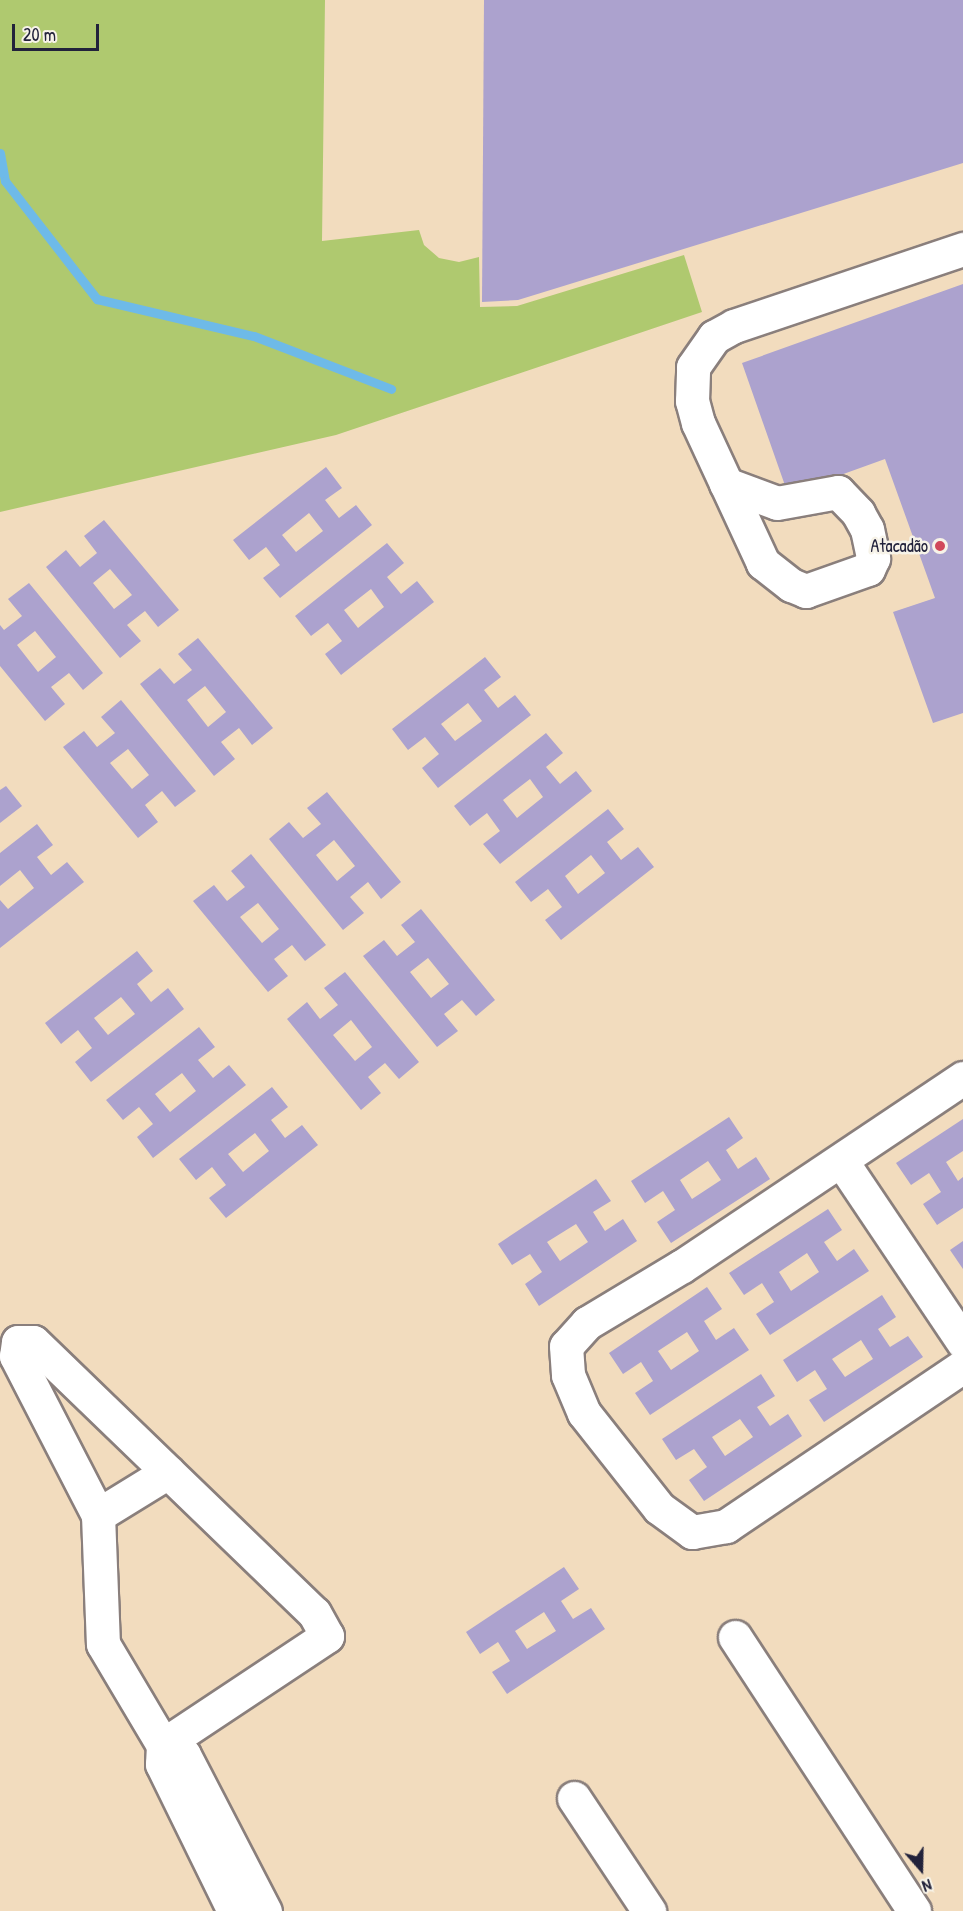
<!DOCTYPE html>
<html>
<head>
<meta charset="utf-8">
<style>
	body { margin:0 }
	#map { position:relative; width:963px; height:1911px; overflow:hidden; background:#f2dcbe; font-family:"Patrick Hand",sans-serif }
	div>[style] { position:absolute }
	.green>* { inset:0; background:#afc96f }
	.stream>* { height:9px; margin:-4.5px; padding:0 4.5px; transform-origin:4.5px; border-radius:4.5px; background:#6ebae8 }
	.building>* { inset:0; background:#aca2ce }
	.roads { filter:drop-shadow(2px 0 #8a7f7c) drop-shadow(-2px 0 #8a7f7c) drop-shadow(0 2px #8a7f7c) drop-shadow(0 -2px #8a7f7c) }
	.minor>* { height:33px; margin:-16.5px; padding:0 16.5px; transform-origin:16.5px; border-radius:16.5px; background:#fff }
	.dots>* { width:16px; height:16px; translate:-50% -50%; box-sizing:border-box; border:3px solid #f7f3e8; border-radius:50% }
	span { translate:-50% -50%; white-space:nowrap; text-align:center; line-height:1.15; -webkit-text-stroke:5px #f7f3e8; paint-order:stroke }
	.poi-label { font-size:18px; color:#22223b }
	.right { translate:-100% -50%; text-align:right }
	.north { position:absolute; left:891px; top:1839px; width:60px; height:60px; -webkit-text-stroke:4px #f7f3e8; paint-order:stroke; rotate:160deg; font-size:16px; font-weight:700; line-height:24px; text-align:center; color:#22223b }
	.north::after { content:''; display:block; margin:auto; width:21px; height:27px; background:#22223b; clip-path:polygon(50% 0,100% 100%,50% 72%,0 100%) }
	.scale { position:absolute; left:12px; top:24px; width:87px; height:27px; box-sizing:border-box; border:3px solid #22223b; border-top:0; padding-left:8px; font-size:18px; line-height:21px; white-space:nowrap; color:#22223b; -webkit-text-stroke:4px #f7f3e8; paint-order:stroke }
</style>
</head>
<body>
<div id="map">
	<div class="green">
		<div style="clip-path:polygon(0 0,325px 0,322px 241px,419px 230px,424px 245px,439px 258px,459px 262px,479px 257px,480px 307px,517px 306px,684px 255px,702px 312px,336px 435px,0 512px)"></div>
	</div>
	<div class="stream">
		<div style="left:0;top:153px;width:28px;rotate:80deg"></div>
		<div style="left:5px;top:181px;width:150px;rotate:52.1deg"></div>
		<div style="left:97px;top:299px;width:161px;rotate:13.3deg"></div>
		<div style="left:254px;top:336px;width:147px;rotate:21.1deg"></div>
	</div>
	<div class="building">
		<div style="clip-path:polygon(484px 0,963px 0,963px 163px,518px 300px,482px 302px)"></div>
		<div style="clip-path:polygon(963px 284px,963px 713px,933px 723px,893px 612px,935px 598px,885px 459px,788px 494px,742px 363px)"></div>
		<div style="clip-path:polygon(evenodd,326px 467px,342px 488px,325px 500px,339px 518px,356px 505px,372px 525px,280px 598px,263px 578px,280px 565px,266px 547px,249px 560px,233px 540px,326px 467px,309px 513px,323px 531px,296px 552px,282px 535px,309px 513px)"></div>
		<div style="clip-path:polygon(evenodd,104px 520px,179px 610px,158px 627px,145px 611px,127px 625px,141px 641px,120px 658px,46px 567px,66px 550px,80px 567px,97px 553px,84px 536px,104px 520px,110px 569px,132px 595px,114px 609px,93px 583px,110px 569px)"></div>
		<div style="clip-path:polygon(evenodd,387px 543px,404px 563px,387px 577px,401px 594px,417px 581px,434px 602px,341px 675px,325px 654px,342px 641px,328px 623px,311px 636px,295px 616px,387px 543px,371px 589px,384px 607px,358px 628px,344px 610px,371px 589px)"></div>
		<div style="clip-path:polygon(evenodd,29px 583px,103px 673px,83px 690px,69px 673px,51px 687px,65px 704px,45px 721px,0 666px,0 625px,4px 630px,22px 616px,8px 599px,29px 583px,35px 631px,56px 657px,38px 672px,17px 645px,35px 631px)"></div>
		<div style="clip-path:polygon(evenodd,198px 638px,273px 728px,252px 745px,239px 728px,221px 742px,235px 759px,214px 776px,140px 684px,160px 668px,174px 684px,192px 670px,178px 654px,198px 638px,205px 686px,226px 712px,208px 727px,187px 700px,205px 686px)"></div>
		<div style="clip-path:polygon(evenodd,485px 657px,501px 677px,484px 690px,498px 708px,515px 695px,531px 715px,438px 788px,422px 768px,439px 754px,425px 737px,408px 750px,392px 729px,485px 657px,468px 703px,482px 721px,455px 741px,441px 724px,468px 703px)"></div>
		<div style="clip-path:polygon(evenodd,121px 700px,196px 791px,175px 807px,162px 791px,145px 805px,158px 822px,138px 838px,63px 747px,84px 731px,97px 747px,115px 733px,101px 717px,121px 700px,128px 749px,149px 775px,132px 789px,110px 763px,128px 749px)"></div>
		<div style="clip-path:polygon(evenodd,546px 733px,563px 753px,546px 767px,560px 784px,576px 771px,592px 791px,500px 864px,483px 844px,500px 831px,487px 813px,470px 826px,454px 806px,546px 733px,530px 779px,543px 797px,517px 818px,503px 800px,530px 779px)"></div>
		<div style="clip-path:polygon(6px 786px,22px 806px,0 823px,0 790px)"></div>
		<div style="clip-path:polygon(evenodd,327px 792px,401px 882px,381px 899px,368px 882px,350px 897px,364px 913px,343px 930px,269px 839px,289px 822px,303px 838px,321px 824px,307px 808px,327px 792px,334px 840px,355px 866px,337px 881px,316px 855px,334px 840px)"></div>
		<div style="clip-path:polygon(evenodd,608px 809px,624px 829px,607px 842px,621px 860px,638px 847px,654px 867px,561px 940px,545px 920px,562px 907px,548px 889px,531px 902px,515px 882px,608px 809px,591px 855px,605px 873px,578px 894px,565px 876px,591px 855px)"></div>
		<div style="clip-path:polygon(37px 824px,53px 845px,37px 857px,51px 875px,67px 862px,84px 882px,0 948px,0 900px,8px 909px,34px 888px,20px 870px,0 886px,0 853px)"></div>
		<div style="clip-path:polygon(evenodd,251px 854px,326px 945px,305px 961px,292px 945px,274px 959px,288px 976px,268px 992px,193px 901px,214px 885px,227px 901px,245px 887px,231px 871px,251px 854px,258px 903px,279px 929px,262px 943px,240px 917px,258px 903px)"></div>
		<div style="clip-path:polygon(evenodd,421px 909px,495px 1000px,476px 1016px,462px 1000px,444px 1014px,458px 1031px,437px 1047px,363px 956px,384px 940px,397px 956px,415px 942px,401px 925px,421px 909px,428px 958px,449px 984px,431px 998px,410px 972px,428px 958px)"></div>
		<div style="clip-path:polygon(evenodd,137px 951px,153px 971px,137px 984px,151px 1002px,168px 988px,184px 1009px,91px 1082px,75px 1062px,92px 1048px,78px 1030px,61px 1044px,45px 1023px,137px 951px,121px 997px,135px 1014px,108px 1035px,94px 1018px,121px 997px)"></div>
		<div style="clip-path:polygon(evenodd,345px 972px,419px 1062px,399px 1079px,385px 1063px,368px 1077px,381px 1093px,361px 1110px,287px 1019px,307px 1002px,320px 1019px,338px 1005px,324px 988px,345px 972px,351px 1020px,372px 1047px,355px 1061px,333px 1035px,351px 1020px)"></div>
		<div style="clip-path:polygon(evenodd,199px 1027px,215px 1047px,198px 1060px,213px 1078px,229px 1065px,246px 1085px,153px 1158px,137px 1137px,153px 1124px,139px 1107px,123px 1120px,106px 1100px,199px 1027px,182px 1073px,196px 1091px,170px 1112px,155px 1094px,182px 1073px)"></div>
		<div style="clip-path:polygon(evenodd,272px 1087px,288px 1107px,271px 1120px,285px 1138px,302px 1125px,318px 1145px,226px 1218px,209px 1198px,226px 1185px,212px 1167px,196px 1180px,179px 1159px,272px 1087px,255px 1133px,269px 1151px,243px 1172px,228px 1154px,255px 1133px)"></div>
		<div style="clip-path:polygon(evenodd,729px 1117px,743px 1138px,726px 1150px,738px 1169px,756px 1157px,770px 1179px,671px 1243px,657px 1222px,675px 1210px,663px 1191px,645px 1203px,631px 1181px,729px 1117px,708px 1161px,721px 1180px,692px 1199px,680px 1180px,708px 1161px)"></div>
		<div style="clip-path:polygon(963px 1119px,963px 1151px,946px 1162px,958px 1181px,963px 1177px,963px 1208px,937px 1225px,923px 1204px,941px 1192px,929px 1173px,911px 1185px,896px 1163px)"></div>
		<div style="clip-path:polygon(evenodd,596px 1179px,611px 1201px,593px 1212px,605px 1231px,623px 1219px,637px 1241px,539px 1306px,525px 1284px,542px 1272px,530px 1254px,512px 1265px,498px 1244px,596px 1179px,576px 1224px,588px 1242px,560px 1261px,547px 1242px,576px 1224px)"></div>
		<div style="clip-path:polygon(evenodd,828px 1209px,842px 1230px,824px 1242px,837px 1261px,854px 1249px,869px 1271px,770px 1335px,756px 1314px,774px 1302px,762px 1283px,744px 1295px,729px 1273px,828px 1209px,807px 1253px,819px 1272px,791px 1291px,779px 1272px,807px 1253px)"></div>
		<div style="clip-path:polygon(963px 1241px,963px 1269px,950px 1250px)"></div>
		<div style="clip-path:polygon(evenodd,707px 1287px,722px 1309px,704px 1321px,716px 1340px,734px 1328px,749px 1350px,650px 1415px,635px 1393px,653px 1381px,641px 1362px,623px 1374px,609px 1353px,707px 1287px,687px 1332px,699px 1351px,671px 1370px,658px 1351px,687px 1332px)"></div>
		<div style="clip-path:polygon(evenodd,882px 1295px,896px 1317px,878px 1329px,890px 1347px,908px 1336px,923px 1357px,824px 1422px,809px 1400px,827px 1389px,815px 1370px,797px 1382px,783px 1360px,882px 1295px,861px 1340px,873px 1359px,845px 1377px,832px 1359px,861px 1340px)"></div>
		<div style="clip-path:polygon(evenodd,761px 1374px,775px 1396px,757px 1407px,770px 1426px,788px 1414px,802px 1436px,704px 1501px,689px 1480px,707px 1467px,694px 1449px,676px 1460px,662px 1439px,761px 1374px,740px 1419px,753px 1437px,725px 1456px,712px 1437px,740px 1419px)"></div>
		<div style="clip-path:polygon(evenodd,564px 1567px,579px 1589px,561px 1601px,573px 1619px,591px 1608px,605px 1629px,507px 1694px,492px 1672px,510px 1661px,498px 1642px,480px 1654px,466px 1632px,564px 1567px,544px 1612px,556px 1631px,527px 1649px,515px 1631px,544px 1612px)"></div>
	</div>
	<div class="roads">
		<div class="minor">
			<div style="left:726px;top:484px;width:54px;rotate:20.4deg"></div>
			<div style="left:777px;top:503px;width:62px;rotate:-10.2deg"></div>
			<div style="left:838px;top:492px;width:29px;rotate:46deg"></div>
			<div style="left:858px;top:513px;width:18px;rotate:61deg"></div>
			<div style="left:867px;top:529px;width:30px;rotate:78deg"></div>
			<div style="left:873px;top:558px;width:12px;rotate:114deg"></div>
			<div style="left:868px;top:569px;width:66px;rotate:160.5deg"></div>
			<div style="left:806px;top:591px;width:16px;rotate:-158deg"></div>
			<div style="left:791px;top:585px;width:36px;rotate:-142deg"></div>
			<div style="left:763px;top:563px;width:154px;rotate:-114.9deg"></div>
			<div style="left:698px;top:423px;width:23px;rotate:-105deg"></div>
			<div style="left:692px;top:401px;width:34px;rotate:-88deg"></div>
			<div style="left:693px;top:367px;width:37px;rotate:-55deg"></div>
			<div style="left:714px;top:337px;width:23px;rotate:-29deg"></div>
			<div style="left:734px;top:326px;width:242px;rotate:-18.6deg"></div>
			<div style="left:963px;top:1078px;width:338px;rotate:146.2deg"></div>
			<div style="left:682px;top:1266px;width:111px;rotate:149deg"></div>
			<div style="left:587px;top:1323px;width:31px;rotate:132deg"></div>
			<div style="left:566px;top:1346px;width:29px;rotate:86deg"></div>
			<div style="left:568px;top:1375px;width:41px;rotate:67.2deg"></div>
			<div style="left:584px;top:1413px;width:121px;rotate:51.7deg"></div>
			<div style="left:659px;top:1508px;width:41px;rotate:36deg"></div>
			<div style="left:692px;top:1532px;width:35px;rotate:-10deg"></div>
			<div style="left:726px;top:1526px;width:286px;rotate:-34deg"></div>
			<div style="left:842px;top:1162px;width:217px;rotate:56.1deg"></div>
			<div style="left:98px;top:1515px;width:82px;rotate:-31.6deg"></div>
			<div style="left:735px;top:1637px;width:327px;rotate:56.8deg"></div>
			<div style="left:163px;top:1745px;width:197px;rotate:-33.6deg"></div>
			<div style="left:327px;top:1636px;width:26px;rotate:-119deg"></div>
			<div style="left:314px;top:1613px;width:390px;rotate:-136deg"></div>
			<div style="left:33px;top:1342px;width:15px;rotate:180deg"></div>
			<div style="left:18px;top:1342px;width:14px;rotate:98deg"></div>
			<div style="left:16px;top:1356px;width:179px;rotate:62.7deg"></div>
			<div style="left:98px;top:1515px;width:129px;rotate:87.8deg"></div>
			<div style="left:103px;top:1644px;width:117px;rotate:59.3deg"></div>
			<div style="left:163px;top:1745px;width:19px;rotate:93deg"></div>
			<div style="left:162px;top:1764px;width:164px;rotate:63.9deg"></div>
			<div style="left:163px;top:1745px;width:23px;rotate:25deg"></div>
			<div style="left:184px;top:1755px;width:176px;rotate:62.6deg"></div>
			<div style="left:574px;top:1798px;width:136px;rotate:56.4deg"></div>
		</div>
	</div>
	<div class="dots">
		<div style="left:940px;top:546px;background:#d1495b"></div>
	</div>
	<div class="poi-label">
		<span class="right" style="left:928px;top:546px">Atacadão</span>
	</div>
	<div class="north">N</div>
	<div class="scale">20 m</div>
</div>
</body>
</html>
